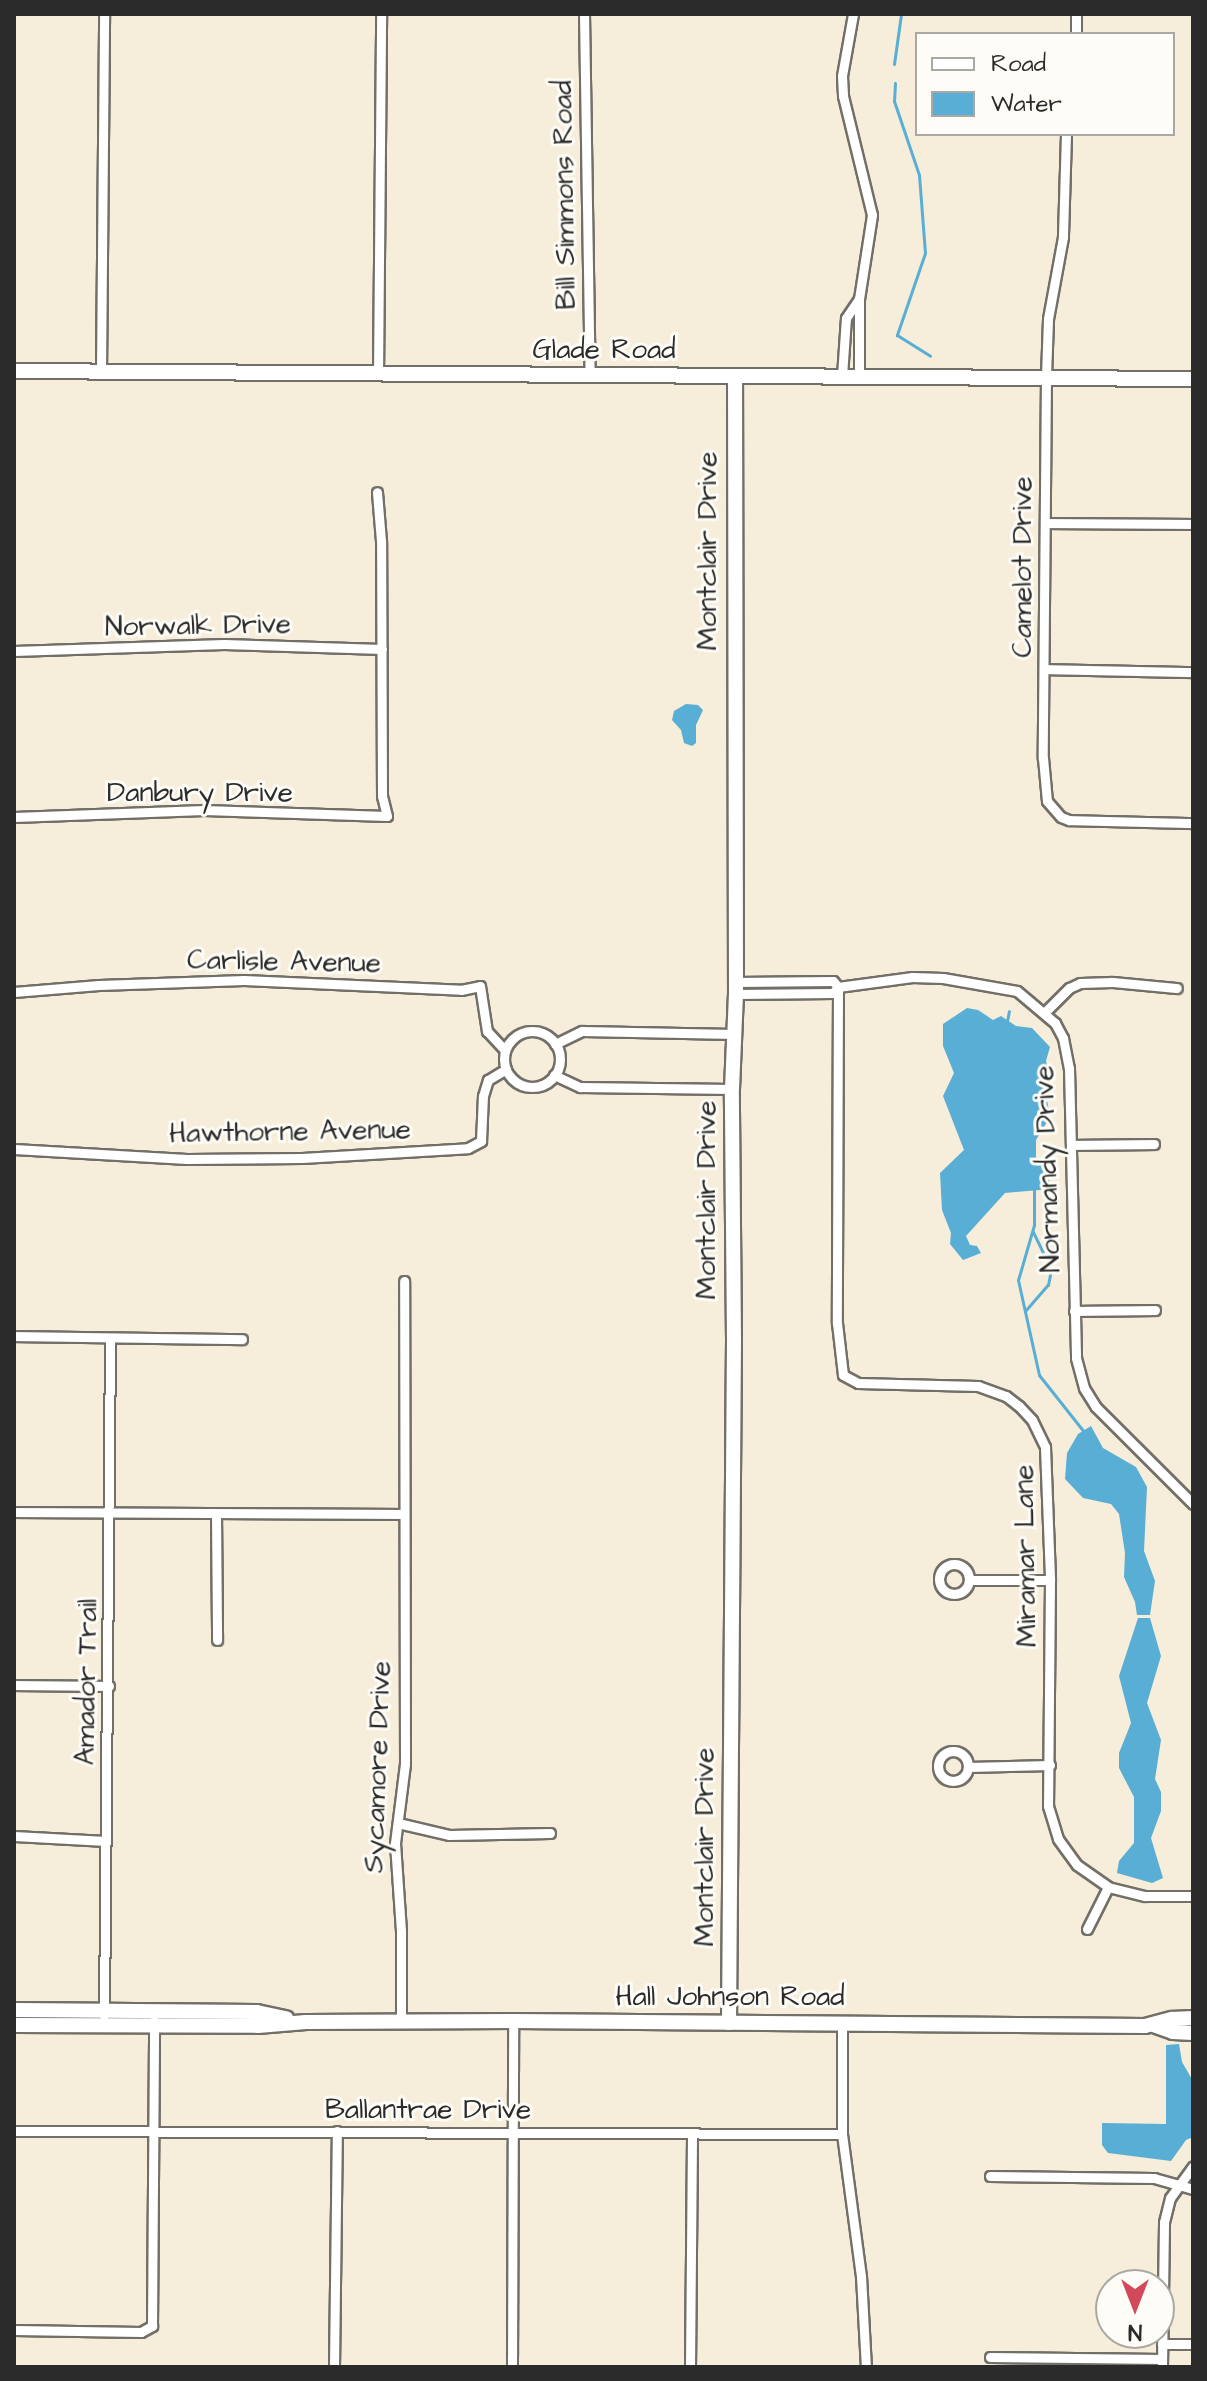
<!DOCTYPE html>
<html>
<head>
<meta charset="utf-8">
<style>
	body { margin:0 }
	#map { position:relative; width:1207px; height:2381px; overflow:hidden; background:#f6edda; font-family:"Architects Daughter",sans-serif }
	div>[style] { position:absolute }
	.water>* { inset:0; background:#58aed4 }
	.stream>* { height:3px; margin:-1.5px; padding:0 1.5px; transform-origin:1.5px; border-radius:1.5px; background:#58aed4 }
	.roads { filter:drop-shadow(2px 0 #726f68) drop-shadow(-2px 0 #726f68) drop-shadow(0 2px #726f68) drop-shadow(0 -2px #726f68) }
	.street>* { height:9px; margin:-4.5px; padding:0 4.5px; transform-origin:4.5px; border-radius:4.5px; background:#fff }
	.street>.ring { margin:-4.5px; padding:0; box-sizing:content-box; background:none; border:9px solid #fff; border-radius:50% }
	.secondary>* { height:14px; margin:-7px; padding:0 7px; transform-origin:7px; border-radius:7px; background:#fff }
	span { translate:-50% -50%; white-space:nowrap; text-align:center; line-height:1.15; -webkit-text-stroke:6px #fdfcf7; paint-order:stroke }
	.street-label { font-size:28px; color:#2b2b2b }
	.frame { position:absolute; inset:0; border:16px solid #2b2b2b; pointer-events:none }
	.legend { position:absolute; left:915px; top:32px; width:260px; height:104px; box-sizing:border-box; background:#fdfcf7; border:2px solid #a9a8a5; margin:0; padding:10px 14px; list-style:none; font-size:24px; color:#2b2b2b }
	.legend li { display:flex; align-items:center; gap:16px; height:40px }
	.legend b { width:40px; border:2px solid #a9a8a5 }
	.north { position:absolute; left:1095px; top:2269px; width:80px; height:80px; box-sizing:border-box; background:#fdfcf7; border:2px solid #a9a8a5; border-radius:50%; rotate:180deg; font-size:22px; font-weight:700; line-height:32px; text-align:center; color:#2b2b2b }
	.north::after { content:''; display:block; margin:auto; width:28px; height:36px; background:#d1495b; clip-path:polygon(50% 0,100% 100%,50% 72%,0 100%) }
</style>
</head>
<body>
<div id="map">
	<div class="water">
		<div style="clip-path:polygon(686px 704px,698px 705px,703px 710px,696px 725px,696px 743px,692px 746px,684px 743px,681px 730px,672px 720px,674px 711px)"></div>
		<div style="clip-path:polygon(967px 1008px,978px 1010px,993px 1020px,1001px 1016px,1016px 1026px,1032px 1028px,1050px 1047px,1046px 1061px,1050px 1077px,1045px 1089px,1050px 1117px,1036px 1140px,1036px 1160px,1046px 1167px,1051px 1189px,1005px 1193px,966px 1236px,970px 1245px,977px 1246px,981px 1253px,963px 1260px,950px 1244px,951px 1233px,942px 1210px,940px 1173px,964px 1150px,943px 1096px,954px 1073px,943px 1046px,943px 1024px)"></div>
		<div style="clip-path:polygon(1091px 1426px,1103px 1448px,1136px 1467px,1147px 1487px,1144px 1551px,1155px 1581px,1150px 1615px,1137px 1615px,1135px 1602px,1124px 1577px,1125px 1553px,1119px 1514px,1111px 1504px,1083px 1498px,1065px 1479px,1067px 1453px,1078px 1434px)"></div>
		<div style="clip-path:polygon(1138px 1618px,1150px 1618px,1161px 1656px,1147px 1703px,1161px 1740px,1155px 1779px,1161px 1792px,1161px 1811px,1151px 1838px,1163px 1878px,1152px 1883px,1117px 1873px,1119px 1861px,1134px 1843px,1134px 1797px,1119px 1768px,1119px 1753px,1131px 1723px,1119px 1676px)"></div>
		<div style="clip-path:polygon(1179px 2044px,1182px 2062px,1193px 2081px,1193px 2137px,1186px 2140px,1171px 2161px,1108px 2153px,1102px 2145px,1102px 2123px,1166px 2124px,1166px 2045px)"></div>
	</div>
	<div class="stream">
		<div style="left:894px;top:64px;width:50px;rotate:-82deg"></div>
		<div style="left:895px;top:83px;width:18px;rotate:93deg"></div>
		<div style="left:894px;top:101px;width:78px;rotate:71.3deg"></div>
		<div style="left:919px;top:175px;width:78px;rotate:85.6deg"></div>
		<div style="left:925px;top:253px;width:87px;rotate:108.9deg"></div>
		<div style="left:897px;top:335px;width:39px;rotate:32deg"></div>
		<div style="left:1007px;top:1021px;width:10px;rotate:-79deg"></div>
		<div style="left:1034px;top:1189px;width:36px;rotate:90deg"></div>
		<div style="left:1034px;top:1225px;width:57px;rotate:106.2deg"></div>
		<div style="left:1018px;top:1280px;width:97px;rotate:77.5deg"></div>
		<div style="left:1039px;top:1375px;width:74px;rotate:51.6deg"></div>
		<div style="left:1025px;top:1311px;width:35px;rotate:-49deg"></div>
		<div style="left:1048px;top:1285px;width:16px;rotate:-79deg"></div>
		<div style="left:1051px;top:1269px;width:41px;rotate:-115.9deg"></div>
	</div>
	<div class="roads">
		<div class="street">
			<div style="left:584px;top:14px;width:362px;rotate:89.1deg"></div>
			<div style="left:853px;top:14px;width:63px;rotate:100.1deg"></div>
			<div style="left:842px;top:76px;width:20px;rotate:87deg"></div>
			<div style="left:843px;top:96px;width:122px;rotate:76.3deg"></div>
			<div style="left:872px;top:215px;width:85px;rotate:98.8deg"></div>
			<div style="left:859px;top:299px;width:77px;rotate:90deg"></div>
			<div style="left:1076px;top:14px;width:20px;rotate:90deg"></div>
			<div style="left:1066px;top:134px;width:103px;rotate:91.7deg"></div>
			<div style="left:1063px;top:237px;width:83px;rotate:100.4deg"></div>
			<div style="left:1048px;top:319px;width:58px;rotate:92deg"></div>
			<div style="left:1046px;top:377px;width:381px;rotate:90.5deg"></div>
			<div style="left:1043px;top:758px;width:43px;rotate:84.7deg"></div>
			<div style="left:1047px;top:801px;width:21px;rotate:49deg"></div>
			<div style="left:1061px;top:817px;width:9px;rotate:21deg"></div>
			<div style="left:1069px;top:820px;width:124px;rotate:1.4deg"></div>
			<div style="left:101px;top:372px;width:358px;rotate:-89.5deg"></div>
			<div style="left:378px;top:375px;width:361px;rotate:-89.5deg"></div>
			<div style="left:842px;top:376px;width:58px;rotate:-86.1deg"></div>
			<div style="left:846px;top:318px;width:23px;rotate:-56deg"></div>
			<div style="left:1045px;top:523px;width:148px;rotate:0.4deg"></div>
			<div style="left:14px;top:651px;width:210px;rotate:-1.9deg"></div>
			<div style="left:224px;top:644px;width:158px;rotate:1.8deg"></div>
			<div style="left:1044px;top:669px;width:149px;rotate:1.2deg"></div>
			<div style="left:14px;top:817px;width:190px;rotate:-2.1deg"></div>
			<div style="left:204px;top:810px;width:183px;rotate:1.9deg"></div>
			<div style="left:387px;top:816px;width:21px;rotate:-104deg"></div>
			<div style="left:382px;top:796px;width:255px;rotate:-90.2deg"></div>
			<div style="left:381px;top:541px;width:49px;rotate:-94.7deg"></div>
			<div style="left:736px;top:982px;width:97px;rotate:-0.6deg"></div>
			<div style="left:833px;top:981px;width:8px;rotate:50deg"></div>
			<div style="left:838px;top:987px;width:336px;rotate:90.2deg"></div>
			<div style="left:837px;top:1323px;width:52px;rotate:83.4deg"></div>
			<div style="left:843px;top:1375px;width:17px;rotate:28deg"></div>
			<div style="left:858px;top:1383px;width:120px;rotate:1.4deg"></div>
			<div style="left:978px;top:1386px;width:30px;rotate:20deg"></div>
			<div style="left:1006px;top:1396px;width:16px;rotate:38deg"></div>
			<div style="left:1019px;top:1406px;width:19px;rotate:47deg"></div>
			<div style="left:1032px;top:1420px;width:30px;rotate:64deg"></div>
			<div style="left:1045px;top:1447px;width:133px;rotate:87.8deg"></div>
			<div style="left:1050px;top:1580px;width:226px;rotate:90.5deg"></div>
			<div style="left:1048px;top:1806px;width:34px;rotate:73deg"></div>
			<div style="left:1058px;top:1839px;width:32px;rotate:54deg"></div>
			<div style="left:1077px;top:1865px;width:38px;rotate:35deg"></div>
			<div style="left:1108px;top:1887px;width:38px;rotate:14deg"></div>
			<div style="left:1145px;top:1896px;width:48px"></div>
			<div style="left:14px;top:992px;width:85px;rotate:-4.7deg"></div>
			<div style="left:99px;top:985px;width:145px;rotate:-2deg"></div>
			<div style="left:244px;top:980px;width:217px;rotate:2.6deg"></div>
			<div style="left:461px;top:990px;width:19px;rotate:-12deg"></div>
			<div style="left:480px;top:986px;width:46px;rotate:81.2deg"></div>
			<div style="left:487px;top:1031px;width:26px;rotate:47deg"></div>
			<div style="left:736px;top:994px;width:97px;rotate:-0.6deg"></div>
			<div style="left:833px;top:993px;width:8px;rotate:-50deg"></div>
			<div style="left:838px;top:987px;width:75px;rotate:-7.7deg"></div>
			<div style="left:912px;top:977px;width:31px;rotate:2deg"></div>
			<div style="left:943px;top:978px;width:75px;rotate:10deg"></div>
			<div style="left:1017px;top:991px;width:50px;rotate:40.1deg"></div>
			<div style="left:1055px;top:1023px;width:17px;rotate:62deg"></div>
			<div style="left:1063px;top:1038px;width:31px;rotate:79deg"></div>
			<div style="left:1069px;top:1068px;width:290px;rotate:88.6deg"></div>
			<div style="left:1076px;top:1358px;width:31px;rotate:75deg"></div>
			<div style="left:1084px;top:1388px;width:22px;rotate:58deg"></div>
			<div style="left:1096px;top:1407px;width:137px;rotate:45deg"></div>
			<div style="left:1045px;top:1012px;width:34px;rotate:-45deg"></div>
			<div style="left:1069px;top:988px;width:12px;rotate:-24deg"></div>
			<div style="left:1080px;top:983px;width:32px;rotate:-2deg"></div>
			<div style="left:1112px;top:982px;width:65px;rotate:5.3deg"></div>
			<div class="ring" style="left:504px;top:1031px;width:47px;height:47px"></div>
			<div style="left:555px;top:1044px;width:30px;rotate:-26deg"></div>
			<div style="left:582px;top:1031px;width:152px;rotate:1.1deg"></div>
			<div style="left:554px;top:1075px;width:29px;rotate:25deg"></div>
			<div style="left:580px;top:1087px;width:152px;rotate:0.8deg"></div>
			<div style="left:1071px;top:1145px;width:83px;rotate:-0.7deg"></div>
			<div style="left:14px;top:1149px;width:173px;rotate:3.3deg"></div>
			<div style="left:187px;top:1159px;width:115px;rotate:-0.5deg"></div>
			<div style="left:302px;top:1158px;width:166px;rotate:-3.4deg"></div>
			<div style="left:468px;top:1148px;width:15px;rotate:-28deg"></div>
			<div style="left:481px;top:1141px;width:45px;rotate:-87.5deg"></div>
			<div style="left:483px;top:1096px;width:17px;rotate:-73deg"></div>
			<div style="left:488px;top:1080px;width:21px;rotate:-31deg"></div>
			<div style="left:1074px;top:1311px;width:81px;rotate:-0.7deg"></div>
			<div style="left:14px;top:1336px;width:228px;rotate:0.8deg"></div>
			<div style="left:14px;top:1512px;width:389px;rotate:0.3deg"></div>
			<div style="left:216px;top:1514px;width:126px;rotate:89.5deg"></div>
			<div class="ring" style="left:939px;top:1564px;width:21px;height:21px"></div>
			<div style="left:969px;top:1580px;width:81px"></div>
			<div style="left:14px;top:1685px;width:95px;rotate:0.6deg"></div>
			<div class="ring" style="left:938px;top:1751px;width:21px;height:21px"></div>
			<div style="left:968px;top:1767px;width:82px;rotate:-1.4deg"></div>
			<div style="left:398px;top:1823px;width:52px;rotate:13.2deg"></div>
			<div style="left:449px;top:1835px;width:101px;rotate:-1.1deg"></div>
			<div style="left:14px;top:1836px;width:92px;rotate:3.1deg"></div>
			<div style="left:1087px;top:1929px;width:47px;rotate:-63.4deg"></div>
			<div style="left:104px;top:2015px;width:676px;rotate:-89.49deg"></div>
			<div style="left:401px;top:2022px;width:91px;rotate:-90deg"></div>
			<div style="left:401px;top:1931px;width:88px;rotate:-93.9deg"></div>
			<div style="left:395px;top:1843px;width:80px;rotate:-82.8deg"></div>
			<div style="left:405px;top:1764px;width:483px;rotate:-90.1deg"></div>
			<div style="left:842px;top:2023px;width:111px;rotate:90deg"></div>
			<div style="left:842px;top:2134px;width:143px;rotate:82.4deg"></div>
			<div style="left:861px;top:2276px;width:91px;rotate:86.9deg"></div>
			<div style="left:14px;top:2131px;width:828px;rotate:0.21deg"></div>
			<div style="left:990px;top:2176px;width:164px;rotate:0.7deg"></div>
			<div style="left:1154px;top:2178px;width:41px;rotate:15.8deg"></div>
			<div style="left:14px;top:2330px;width:127px;rotate:0.9deg"></div>
			<div style="left:141px;top:2332px;width:13px;rotate:-29deg"></div>
			<div style="left:152px;top:2326px;width:305px;rotate:-89.6deg"></div>
			<div style="left:1162px;top:2344px;width:31px"></div>
			<div style="left:990px;top:2357px;width:172px;rotate:0.7deg"></div>
			<div style="left:334px;top:2367px;width:236px;rotate:-89.3deg"></div>
			<div style="left:512px;top:2367px;width:346px;rotate:-89.8deg"></div>
			<div style="left:690px;top:2367px;width:232px;rotate:-89.5deg"></div>
			<div style="left:1162px;top:2367px;width:145px;rotate:-89.2deg"></div>
			<div style="left:1164px;top:2222px;width:25px;rotate:-76deg"></div>
			<div style="left:1170px;top:2198px;width:39px;rotate:-54deg"></div>
		</div>
		<div class="secondary">
			<div style="left:14px;top:371px;width:1179px;rotate:0.39deg"></div>
			<div style="left:14px;top:2010px;width:243px;rotate:0.5deg"></div>
			<div style="left:257px;top:2012px;width:30px;rotate:12deg"></div>
			<div style="left:729px;top:2023px;width:683px;rotate:-89.58deg"></div>
			<div style="left:734px;top:1340px;width:251px;rotate:-90.5deg"></div>
			<div style="left:732px;top:1089px;width:95px;rotate:-87.6deg"></div>
			<div style="left:736px;top:994px;width:618px;rotate:-90.09deg"></div>
			<div style="left:14px;top:2025px;width:244px;rotate:0.2deg"></div>
			<div style="left:258px;top:2026px;width:48px;rotate:-4.8deg"></div>
			<div style="left:306px;top:2022px;width:207px;rotate:-0.3deg"></div>
			<div style="left:513px;top:2021px;width:632px;rotate:0.45deg"></div>
			<div style="left:1145px;top:2026px;width:28px;rotate:-15deg"></div>
			<div style="left:1172px;top:2019px;width:21px;rotate:-3deg"></div>
			<div style="left:1153px;top:2025px;width:21px;rotate:19deg"></div>
			<div style="left:1173px;top:2032px;width:20px;rotate:3deg"></div>
		</div>
	</div>
	<div class="street-label">
		<span style="left:565px;top:195px;rotate:-91deg">Bill Simmons Road</span>
		<span style="left:604px;top:350px">Glade Road</span>
		<span style="left:708px;top:551px;rotate:-90deg">Montclair Drive</span>
		<span style="left:1023px;top:567px;rotate:-90deg">Camelot Drive</span>
		<span style="left:198px;top:626px;rotate:-1deg">Norwalk Drive</span>
		<span style="left:200px;top:793px">Danbury Drive</span>
		<span style="left:284px;top:962px;rotate:1deg">Carlisle Avenue</span>
		<span style="left:290px;top:1132px;rotate:-1deg">Hawthorne Avenue</span>
		<span style="left:1048px;top:1169px;rotate:-92deg">Normandy Drive</span>
		<span style="left:707px;top:1200px;rotate:-90deg">Montclair Drive</span>
		<span style="left:1026px;top:1556px;rotate:-91deg">Miramar Lane</span>
		<span style="left:87px;top:1682px;rotate:-89deg">Amador Trail</span>
		<span style="left:378px;top:1767px;rotate:-88deg">Sycamore Drive</span>
		<span style="left:705px;top:1847px;rotate:-90deg">Montclair Drive</span>
		<span style="left:730px;top:1997px">Hall Johnson Road</span>
		<span style="left:428px;top:2110px">Ballantrae Drive</span>
	</div>
	<div class="frame"></div>
	<ul class="legend">
	<li><b style="height:10px;background:#fff"></b>Road</li>
	<li><b style="height:22px;background:#58aed4"></b>Water</li>
	</ul>
	<div class="north">N</div>
</div>
</body>
</html>
